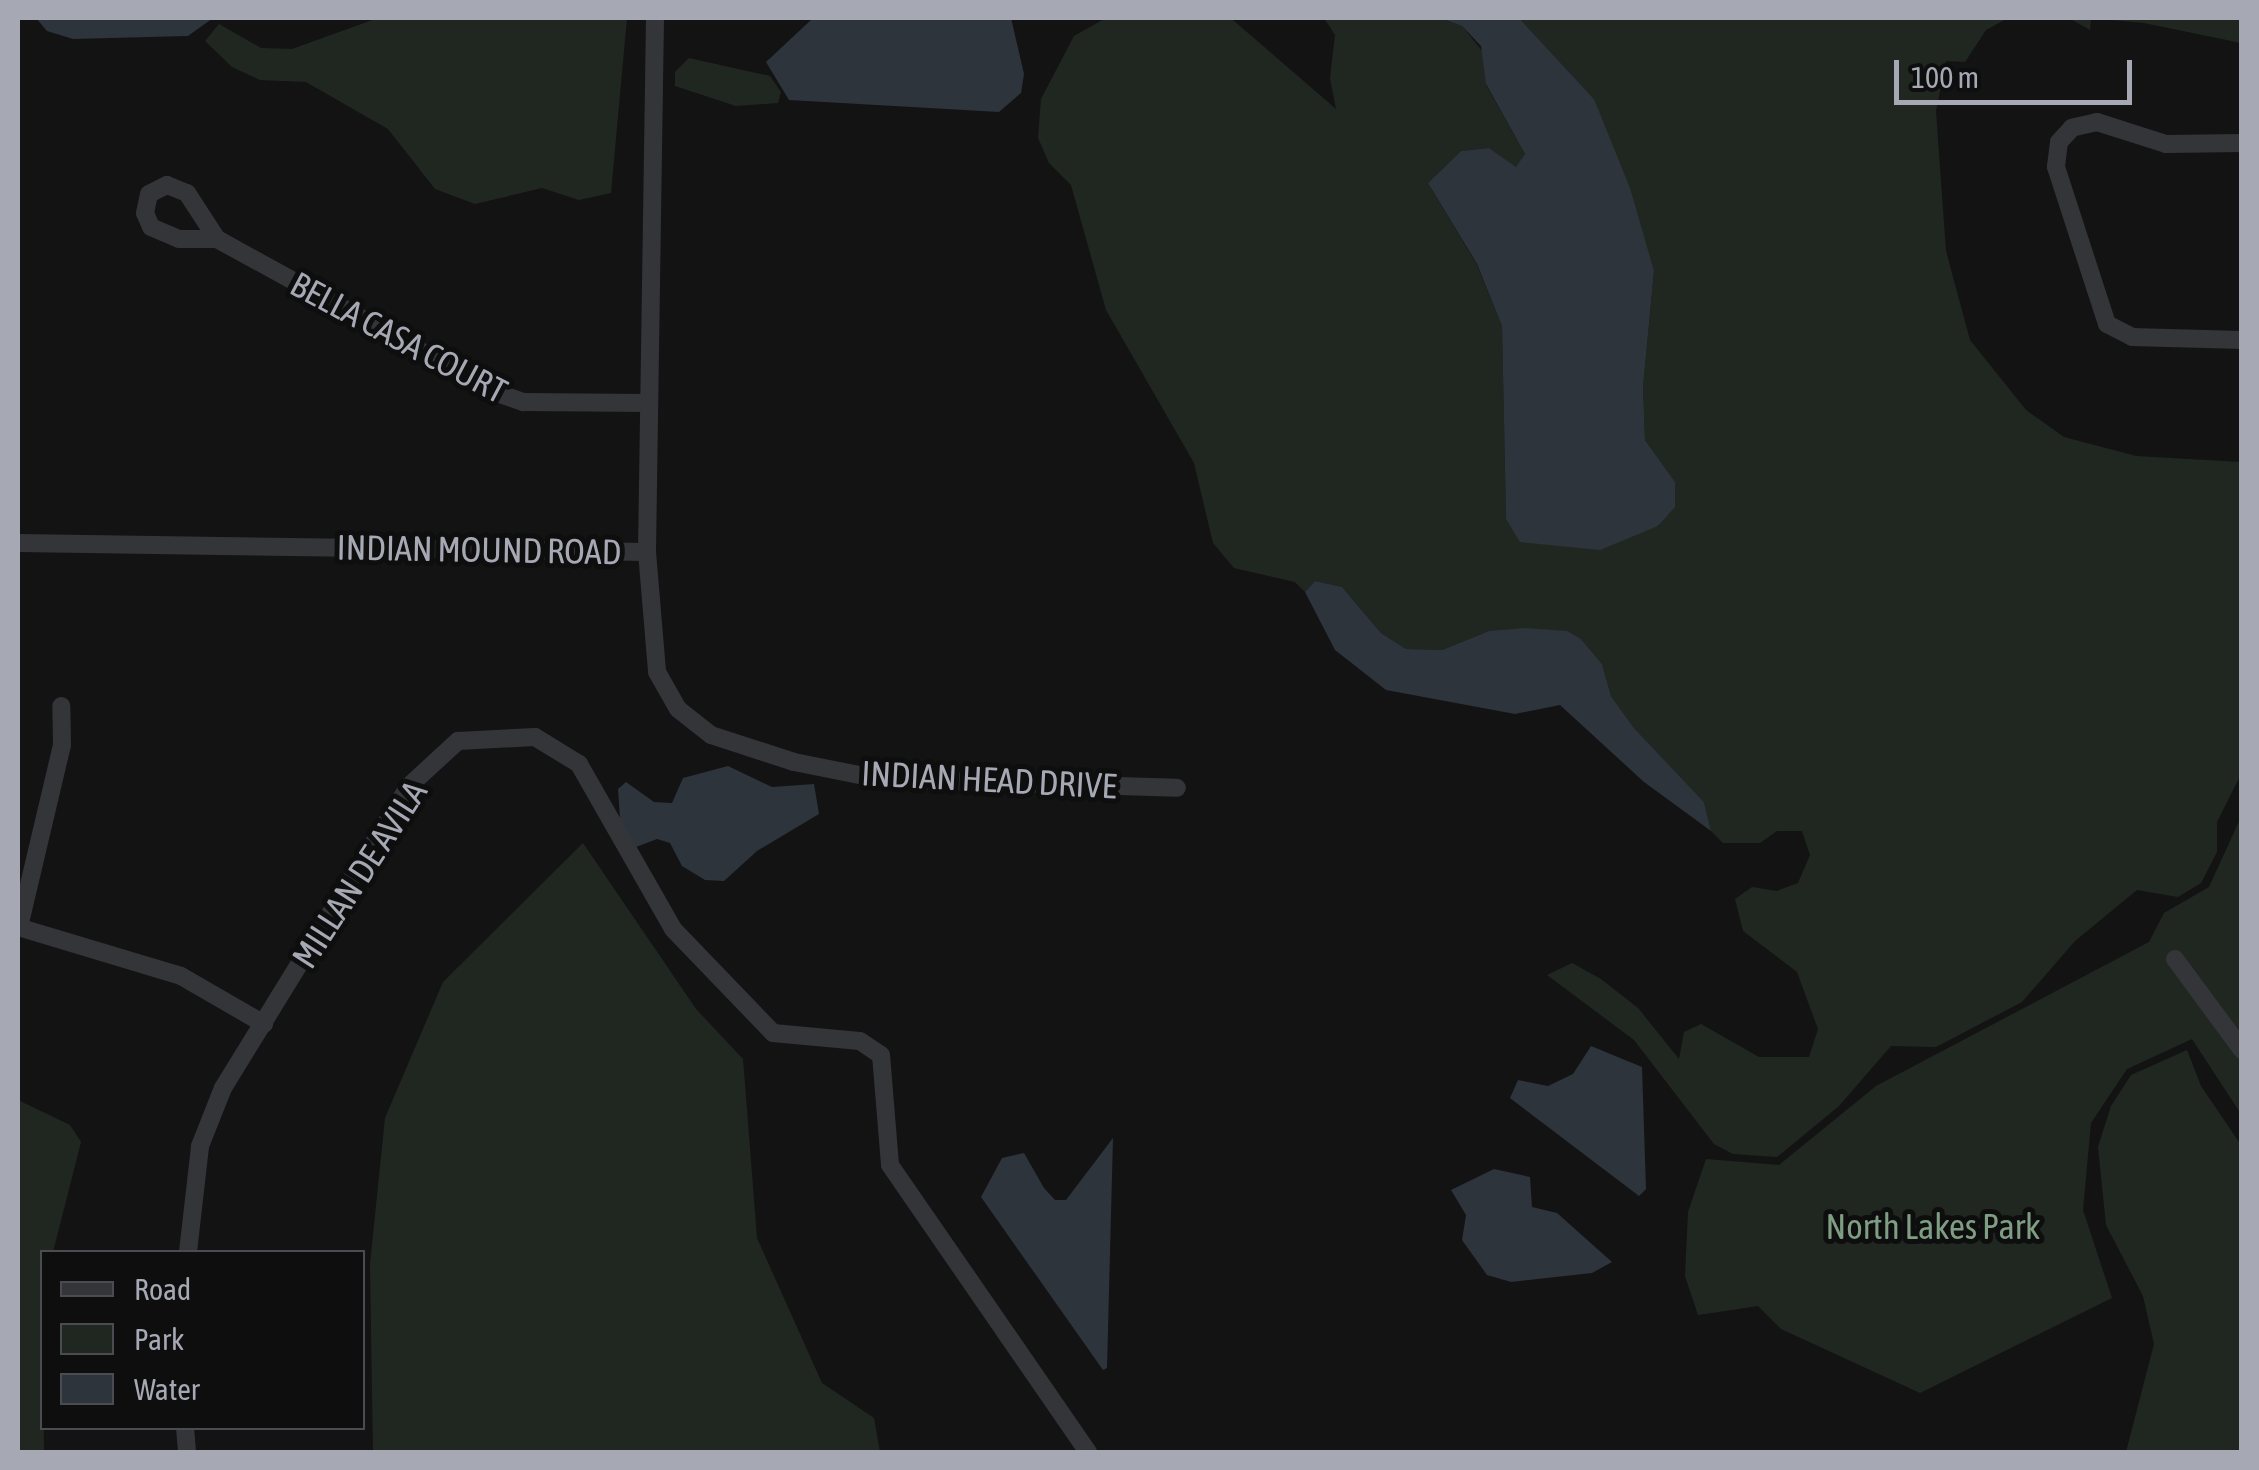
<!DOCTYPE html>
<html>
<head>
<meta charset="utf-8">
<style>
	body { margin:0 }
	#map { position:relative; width:2259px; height:1470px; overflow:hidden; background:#131314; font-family:"Asap Condensed",sans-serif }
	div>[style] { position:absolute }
	.green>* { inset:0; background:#202721 }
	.water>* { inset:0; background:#2d343c }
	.minor>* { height:18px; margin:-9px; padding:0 9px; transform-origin:9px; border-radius:9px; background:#343539 }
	span { translate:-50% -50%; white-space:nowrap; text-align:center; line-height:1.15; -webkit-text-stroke:10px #0e0e0f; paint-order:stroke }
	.street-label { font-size:35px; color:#a6a9b4 }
	.park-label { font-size:35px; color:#7e9d83 }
	.frame { position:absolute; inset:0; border:20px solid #a6a9b4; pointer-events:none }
	.legend { position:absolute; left:40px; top:1250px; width:325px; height:180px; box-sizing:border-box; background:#0e0e0f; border:2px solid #4b4c51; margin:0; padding:12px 18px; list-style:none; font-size:30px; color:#a6a9b4 }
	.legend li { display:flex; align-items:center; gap:20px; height:50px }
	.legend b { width:50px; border:2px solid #4b4c51 }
	.scale { position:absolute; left:1894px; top:60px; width:238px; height:45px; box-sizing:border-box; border:5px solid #a6a9b4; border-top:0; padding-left:12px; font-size:30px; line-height:35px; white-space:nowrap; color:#a6a9b4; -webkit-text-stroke:8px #0e0e0f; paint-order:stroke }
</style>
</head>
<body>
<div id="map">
	<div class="green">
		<div style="clip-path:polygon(378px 18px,627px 18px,611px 193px,579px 200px,542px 188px,475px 204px,435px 189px,388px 129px,306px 82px,260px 80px,232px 67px,205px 41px,219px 24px,261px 48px,292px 49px)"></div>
		<div style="clip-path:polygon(1106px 18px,1233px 20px,1336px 109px,1330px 78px,1335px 35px,1324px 18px,1440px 18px,1462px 26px,1487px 57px,1486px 85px,1525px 154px,1517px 168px,1489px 148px,1461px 151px,1428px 183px,1477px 265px,1502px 326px,1506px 519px,1515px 531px,1620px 537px,1659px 526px,1675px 482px,1645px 440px,1643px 387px,1654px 271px,1594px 99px,1519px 18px,2008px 18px,1986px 30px,1965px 62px,1946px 61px,1936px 111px,1946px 251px,1970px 340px,2026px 410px,2064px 437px,2136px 456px,2241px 462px,2241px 774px,2217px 822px,2217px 852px,2201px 883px,2178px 897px,2137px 890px,2075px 941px,2022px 1002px,1936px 1047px,1891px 1046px,1839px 1106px,1777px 1157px,1733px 1154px,1714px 1144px,1634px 1040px,1547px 975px,1572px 963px,1601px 979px,1638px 1008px,1679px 1059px,1684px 1032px,1701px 1024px,1759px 1057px,1809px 1057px,1818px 1029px,1797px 972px,1743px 931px,1735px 899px,1752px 887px,1777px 891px,1798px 883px,1810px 855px,1802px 831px,1777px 831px,1760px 843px,1723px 843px,1711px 831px,1704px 802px,1634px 728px,1611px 696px,1602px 664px,1581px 639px,1489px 631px,1442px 650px,1406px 649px,1381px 633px,1342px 587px,1315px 581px,1305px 592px,1295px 582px,1234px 568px,1213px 543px,1194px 463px,1106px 310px,1071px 185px,1049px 163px,1038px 138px,1041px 99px,1074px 36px)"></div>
		<div style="clip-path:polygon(2069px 18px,2241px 18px,2241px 43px,2144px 23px,2091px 18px,2090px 30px)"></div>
		<div style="clip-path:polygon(689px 58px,770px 76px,781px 92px,778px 103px,736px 106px,675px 86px,675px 72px)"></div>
		<div style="clip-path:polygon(2241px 817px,2241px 1114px,2192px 1039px,2127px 1069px,2091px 1123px,2083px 1210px,2112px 1298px,1920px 1393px,1781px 1329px,1758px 1306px,1698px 1315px,1685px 1276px,1688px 1212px,1706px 1159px,1779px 1165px,1876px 1086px,2149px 942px,2164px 913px,2209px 887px)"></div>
		<div style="clip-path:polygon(583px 843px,696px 1009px,743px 1059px,757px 1238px,822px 1383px,874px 1418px,880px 1452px,373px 1452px,370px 1264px,385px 1118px,443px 982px)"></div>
		<div style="clip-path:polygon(2187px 1050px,2201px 1086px,2241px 1145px,2241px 1452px,2126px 1452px,2154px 1344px,2143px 1296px,2106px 1225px,2098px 1147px,2111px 1106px,2131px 1075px)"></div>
		<div style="clip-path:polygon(18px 1100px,70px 1125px,81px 1142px,53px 1252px,42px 1252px,44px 1452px,18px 1452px)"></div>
	</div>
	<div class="water">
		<div style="clip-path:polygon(36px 18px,213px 18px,188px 36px,73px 39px,47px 31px)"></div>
		<div style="clip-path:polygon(1011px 18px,1024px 74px,1021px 93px,999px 112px,789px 100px,766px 62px,812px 19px)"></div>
		<div style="clip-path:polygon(1440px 18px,1519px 18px,1594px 99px,1630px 188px,1654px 271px,1643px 387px,1645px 440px,1675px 482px,1675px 507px,1658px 526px,1600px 550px,1520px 542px,1506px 519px,1502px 326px,1477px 264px,1428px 183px,1461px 151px,1489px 148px,1516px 167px,1525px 154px,1486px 84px,1481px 46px,1462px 26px)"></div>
		<div style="clip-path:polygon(1315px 581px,1342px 587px,1381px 633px,1406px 649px,1442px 650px,1489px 631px,1525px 628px,1567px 631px,1581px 639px,1602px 664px,1611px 696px,1634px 728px,1704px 802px,1711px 831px,1644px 782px,1560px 705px,1515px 714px,1386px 690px,1335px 650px,1305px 592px)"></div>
		<div style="clip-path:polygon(728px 766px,772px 787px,814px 784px,819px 814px,757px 851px,724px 881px,705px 880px,682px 866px,670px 843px,657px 839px,636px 847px,620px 819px,618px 789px,626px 782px,654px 802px,672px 803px,683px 778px)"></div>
		<div style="clip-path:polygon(1591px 1046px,1642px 1067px,1646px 1189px,1639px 1196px,1510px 1098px,1518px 1080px,1548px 1086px,1573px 1074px)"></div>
		<div style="clip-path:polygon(1113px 1138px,1107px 1368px,1103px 1370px,981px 1197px,1002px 1158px,1024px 1153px,1044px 1188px,1055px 1200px,1066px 1200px)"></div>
		<div style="clip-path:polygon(1494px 1169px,1530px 1177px,1532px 1207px,1557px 1213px,1612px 1262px,1592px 1273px,1511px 1282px,1487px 1275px,1462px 1240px,1466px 1215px,1451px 1190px)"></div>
	</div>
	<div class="minor">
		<div style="left:655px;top:18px;width:534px;rotate:90.86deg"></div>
		<div style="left:647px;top:552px;width:120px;rotate:85.2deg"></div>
		<div style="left:657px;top:672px;width:43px;rotate:60.4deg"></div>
		<div style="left:678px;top:709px;width:42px;rotate:38.2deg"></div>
		<div style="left:711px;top:735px;width:87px;rotate:18deg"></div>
		<div style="left:794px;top:762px;width:87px;rotate:11.3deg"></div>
		<div style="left:879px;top:779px;width:298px;rotate:1.7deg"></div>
		<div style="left:2242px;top:143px;width:76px;rotate:179.2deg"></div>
		<div style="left:2166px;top:144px;width:72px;rotate:-162.3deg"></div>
		<div style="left:2097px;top:122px;width:26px;rotate:167deg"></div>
		<div style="left:2072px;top:128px;width:19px;rotate:133deg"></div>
		<div style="left:2059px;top:142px;width:25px;rotate:97deg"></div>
		<div style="left:2056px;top:167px;width:165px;rotate:72deg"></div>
		<div style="left:2107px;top:324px;width:28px;rotate:27deg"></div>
		<div style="left:2132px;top:337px;width:110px;rotate:1.6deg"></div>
		<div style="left:217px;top:239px;width:38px;rotate:180deg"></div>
		<div style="left:179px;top:239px;width:30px;rotate:-157deg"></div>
		<div style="left:151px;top:227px;width:15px;rotate:-113deg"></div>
		<div style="left:145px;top:213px;width:19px;rotate:-78deg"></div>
		<div style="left:149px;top:194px;width:20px;rotate:-27deg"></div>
		<div style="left:167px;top:185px;width:22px;rotate:22deg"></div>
		<div style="left:187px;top:193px;width:55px;rotate:56.9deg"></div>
		<div style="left:217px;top:239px;width:320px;rotate:28.8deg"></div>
		<div style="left:497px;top:393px;width:28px;rotate:19deg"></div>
		<div style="left:523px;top:402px;width:126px;rotate:0.5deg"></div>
		<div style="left:18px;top:543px;width:629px;rotate:0.82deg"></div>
		<div style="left:18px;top:927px;width:170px;rotate:16.7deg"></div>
		<div style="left:181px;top:976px;width:96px;rotate:30deg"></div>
		<div style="left:19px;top:927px;width:187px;rotate:-76.7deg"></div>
		<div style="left:62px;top:745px;width:39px;rotate:-91deg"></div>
		<div style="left:2175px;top:959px;width:113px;rotate:53.6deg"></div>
		<div style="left:188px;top:1252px;width:107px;rotate:-83.5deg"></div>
		<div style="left:200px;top:1146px;width:62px;rotate:-68.4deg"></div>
		<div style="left:223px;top:1088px;width:355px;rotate:-58.4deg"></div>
		<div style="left:409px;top:786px;width:67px;rotate:-42.6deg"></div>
		<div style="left:458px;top:741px;width:77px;rotate:-3deg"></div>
		<div style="left:535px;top:737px;width:52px;rotate:31.5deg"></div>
		<div style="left:579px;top:764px;width:190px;rotate:60.3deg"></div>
		<div style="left:673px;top:929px;width:144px;rotate:46.1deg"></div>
		<div style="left:773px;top:1033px;width:87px;rotate:5.3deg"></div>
		<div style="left:860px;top:1041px;width:25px;rotate:34deg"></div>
		<div style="left:881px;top:1055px;width:110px;rotate:85.3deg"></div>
		<div style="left:890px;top:1165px;width:349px;rotate:55.4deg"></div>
		<div style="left:185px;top:1428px;width:24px;rotate:85deg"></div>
	</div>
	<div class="street-label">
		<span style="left:399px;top:337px;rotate:28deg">BELLA CASA COURT</span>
		<span style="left:479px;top:549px;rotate:1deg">INDIAN MOUND ROAD</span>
		<span style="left:989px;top:779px;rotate:3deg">INDIAN HEAD DRIVE</span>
		<span style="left:359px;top:874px;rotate:-57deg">MILLAN DE AVILA</span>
	</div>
	<div class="park-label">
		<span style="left:1933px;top:1226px">North Lakes Park</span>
	</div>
	<div class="frame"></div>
	<ul class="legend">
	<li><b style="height:12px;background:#343539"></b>Road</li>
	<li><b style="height:28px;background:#202721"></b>Park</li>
	<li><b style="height:28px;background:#2d343c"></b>Water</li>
	</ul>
	<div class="scale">100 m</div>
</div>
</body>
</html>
